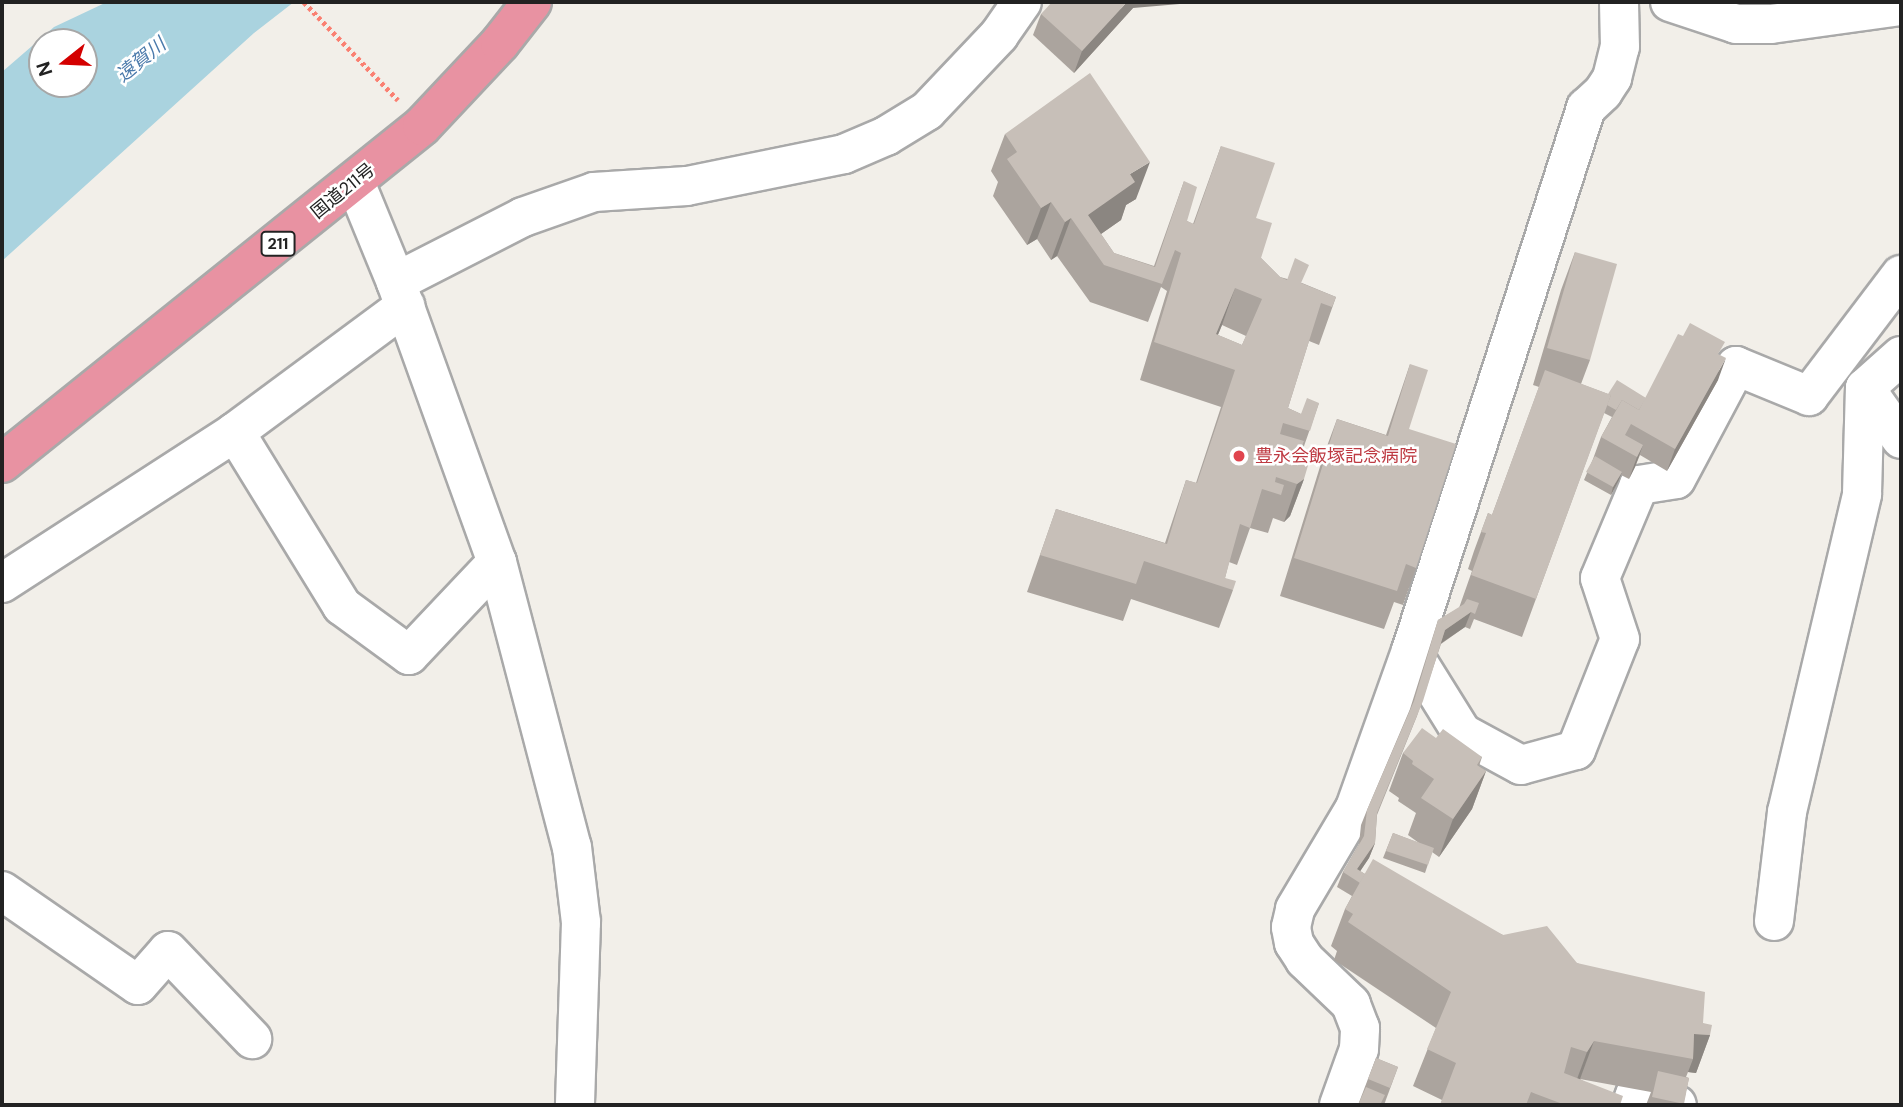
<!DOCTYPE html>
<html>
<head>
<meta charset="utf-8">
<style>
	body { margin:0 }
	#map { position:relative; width:1903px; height:1107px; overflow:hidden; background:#f2efe9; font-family:"DM Sans","Noto Sans JP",sans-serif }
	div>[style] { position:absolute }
	.water>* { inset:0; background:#aad3df }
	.path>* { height:4.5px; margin-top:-2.25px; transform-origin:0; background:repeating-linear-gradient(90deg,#fa8072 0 3.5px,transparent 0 7px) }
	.roads { filter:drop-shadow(2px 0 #a9a9a9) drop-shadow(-2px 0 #a9a9a9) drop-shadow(0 2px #a9a9a9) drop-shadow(0 -2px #a9a9a9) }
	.minor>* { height:38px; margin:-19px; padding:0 19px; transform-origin:19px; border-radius:19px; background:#fff }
	.highway>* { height:38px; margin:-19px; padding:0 19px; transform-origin:19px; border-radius:19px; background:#e892a2 }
	.wall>* { inset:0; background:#aba49e }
	.shaded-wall>* { inset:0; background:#8b8681 }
	.building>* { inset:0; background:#c7bfb8 }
	.dots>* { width:19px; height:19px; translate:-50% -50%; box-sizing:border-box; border:4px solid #fff; border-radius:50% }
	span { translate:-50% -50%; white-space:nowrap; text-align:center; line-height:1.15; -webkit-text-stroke:5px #fff; paint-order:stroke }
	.shield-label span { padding:2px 5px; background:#fff; border:2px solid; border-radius:5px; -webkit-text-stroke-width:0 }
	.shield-label { font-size:16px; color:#222; font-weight:700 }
	.street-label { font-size:18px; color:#222 }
	.health-label { font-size:18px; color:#be3a42 }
	.left { translate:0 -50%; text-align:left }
	.water-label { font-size:19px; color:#4a7aab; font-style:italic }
	.frame { position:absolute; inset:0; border:4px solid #222; pointer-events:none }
	.north { position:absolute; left:28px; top:28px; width:70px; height:70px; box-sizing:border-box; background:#fff; border:2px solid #a7a7a7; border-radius:50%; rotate:252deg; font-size:19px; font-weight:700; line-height:28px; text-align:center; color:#222 }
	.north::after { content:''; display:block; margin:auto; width:24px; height:32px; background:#d40000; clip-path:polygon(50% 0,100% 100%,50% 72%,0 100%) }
</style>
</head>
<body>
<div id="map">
	<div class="water">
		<div style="clip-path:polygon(evenodd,107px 2px,294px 2px,254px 33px,2px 261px,2px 72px,54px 27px,107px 2px,42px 42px,84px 42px,84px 84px,42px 84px,42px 42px)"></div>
	</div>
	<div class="path">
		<div style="left:304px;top:2px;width:136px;rotate:46.2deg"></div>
	</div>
	<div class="roads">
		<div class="minor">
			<div style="left:1670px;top:2px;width:70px;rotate:18.4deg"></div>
			<div style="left:1736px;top:24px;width:35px"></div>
			<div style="left:1771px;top:24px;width:131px;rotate:-7.9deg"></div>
			<div style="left:355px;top:182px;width:108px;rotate:67.7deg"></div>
			<div style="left:396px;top:282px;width:298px;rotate:70.2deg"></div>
			<div style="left:497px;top:562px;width:295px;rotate:75.3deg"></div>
			<div style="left:572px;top:847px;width:76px;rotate:83.2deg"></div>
			<div style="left:581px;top:922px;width:183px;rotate:91.9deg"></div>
			<div style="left:396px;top:282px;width:143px;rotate:-27.1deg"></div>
			<div style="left:523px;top:217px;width:75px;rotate:-19.4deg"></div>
			<div style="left:594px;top:192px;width:93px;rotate:-3.7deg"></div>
			<div style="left:687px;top:186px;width:160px;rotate:-11.5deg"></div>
			<div style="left:844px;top:154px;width:46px;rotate:-23.2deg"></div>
			<div style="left:886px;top:136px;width:48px;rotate:-31.4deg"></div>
			<div style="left:927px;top:111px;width:105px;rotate:-46.5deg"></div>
			<div style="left:999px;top:35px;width:40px;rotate:-55.1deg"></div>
			<div style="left:1901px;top:356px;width:48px;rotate:138.4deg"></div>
			<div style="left:1865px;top:388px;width:62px;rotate:54.8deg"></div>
			<div style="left:235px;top:432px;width:212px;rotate:-36.5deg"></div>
			<div style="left:2px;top:583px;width:278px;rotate:-32.9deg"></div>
			<div style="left:235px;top:432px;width:204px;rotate:58.4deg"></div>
			<div style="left:342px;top:606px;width:83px;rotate:36.2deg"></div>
			<div style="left:409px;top:655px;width:128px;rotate:-46.6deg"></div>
			<div style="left:1411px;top:651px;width:97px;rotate:58.1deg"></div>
			<div style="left:1462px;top:733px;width:67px;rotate:28.5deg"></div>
			<div style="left:1521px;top:765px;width:57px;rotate:-15.3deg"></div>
			<div style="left:1576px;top:750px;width:119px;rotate:-68.4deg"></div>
			<div style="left:1620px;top:639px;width:64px;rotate:-108.2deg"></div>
			<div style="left:1600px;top:578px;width:101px;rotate:-67.2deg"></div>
			<div style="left:1639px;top:485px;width:37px;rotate:-9deg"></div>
			<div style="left:1676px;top:479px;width:128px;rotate:-62deg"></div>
			<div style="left:1736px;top:366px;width:79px;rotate:22.3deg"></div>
			<div style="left:1809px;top:396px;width:152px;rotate:-52.8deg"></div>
			<div style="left:2px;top:891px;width:165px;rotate:34.7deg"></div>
			<div style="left:138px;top:985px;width:45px;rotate:-48.6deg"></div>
			<div style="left:168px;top:951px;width:122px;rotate:46.3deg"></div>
			<div style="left:1774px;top:921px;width:110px;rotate:-83.2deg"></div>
			<div style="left:1787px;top:812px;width:327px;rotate:-76.7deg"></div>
			<div style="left:1862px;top:494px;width:106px;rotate:-88.4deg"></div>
			<div style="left:1339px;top:1105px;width:59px;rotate:-70.3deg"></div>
			<div style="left:1359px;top:1049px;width:21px;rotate:-87deg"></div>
			<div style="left:1360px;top:1028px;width:26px;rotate:-111deg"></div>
			<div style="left:1351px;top:1004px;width:64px;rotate:-136.3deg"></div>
			<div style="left:1305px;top:960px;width:20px;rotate:-123deg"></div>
			<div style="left:1294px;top:943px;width:16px;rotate:-101deg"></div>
			<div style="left:1291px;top:927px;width:18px;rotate:-77deg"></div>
			<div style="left:1295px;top:909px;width:117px;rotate:-59.3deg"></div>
			<div style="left:1355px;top:808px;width:167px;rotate:-70.4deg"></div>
			<div style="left:1411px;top:651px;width:571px;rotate:-72.14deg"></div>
			<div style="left:1586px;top:108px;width:23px;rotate:-43deg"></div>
			<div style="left:1603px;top:92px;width:17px;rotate:-57deg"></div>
			<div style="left:1612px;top:78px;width:32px;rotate:-76deg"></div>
			<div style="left:1620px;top:47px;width:45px;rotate:-91.3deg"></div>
			<div style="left:1631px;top:1105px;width:11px;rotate:-68deg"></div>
			<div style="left:1635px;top:1095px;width:43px;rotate:13.4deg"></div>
		</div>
		<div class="highway">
			<div style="left:2px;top:463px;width:538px;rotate:-38.74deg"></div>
			<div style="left:422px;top:126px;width:114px;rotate:-46.8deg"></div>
			<div style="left:500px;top:43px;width:52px;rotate:-52deg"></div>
		</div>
	</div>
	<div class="wall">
		<div style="clip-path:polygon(1133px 8px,1074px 73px,1033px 35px,1041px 14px)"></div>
		<div style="clip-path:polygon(evenodd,1005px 134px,1136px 199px,1126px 205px,1121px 220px,1101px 234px,1114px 253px,1154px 266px,1184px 181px,1187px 221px,1193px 224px,1221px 146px,1256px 218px,1261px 258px,1280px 277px,1302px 283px,1336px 297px,1319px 345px,1309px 341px,1288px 408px,1301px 414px,1319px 403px,1303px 449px,1304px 479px,1290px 516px,1284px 522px,1273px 518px,1268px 533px,1250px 528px,1237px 565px,1229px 562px,1225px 578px,1233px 590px,1219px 628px,1131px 599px,1123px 621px,1027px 592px,1056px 509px,1165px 543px,1186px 480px,1196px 483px,1221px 407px,1140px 380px,1167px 291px,1161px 287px,1148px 322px,1090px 302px,1057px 256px,1051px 260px,1037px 239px,1027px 245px,993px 196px,998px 182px,991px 171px,1005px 134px,1222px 325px,1246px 336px,1242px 345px,1218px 335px,1222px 325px)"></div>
		<div style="clip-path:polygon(1575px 252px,1590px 360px,1581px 384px,1608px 394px,1646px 398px,1720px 355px,1718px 380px,1667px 471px,1640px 455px,1635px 467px,1629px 479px,1621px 475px,1611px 495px,1584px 480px,1593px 459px,1601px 437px,1612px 417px,1604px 413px,1522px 637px,1474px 619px,1470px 629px,1465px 627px,1441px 644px,1417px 716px,1377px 815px,1375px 843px,1369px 858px,1360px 871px,1365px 874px,1503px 935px,1577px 963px,1703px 1023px,1710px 1035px,1696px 1073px,1688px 1072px,1686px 1077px,1689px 1078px,1683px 1105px,1646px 1105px,1651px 1092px,1580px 1079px,1620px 1105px,1440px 1105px,1442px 1100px,1413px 1086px,1436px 1028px,1334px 960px,1337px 951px,1331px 946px,1345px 909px,1352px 896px,1337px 887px,1343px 872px,1359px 844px,1361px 825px,1367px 810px,1410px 709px,1438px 620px,1459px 608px,1472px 571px,1468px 569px,1474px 551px,1488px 513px,1492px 515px,1539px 387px,1533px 385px,1561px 290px)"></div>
		<div style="clip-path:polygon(1410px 364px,1409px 429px,1416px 568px,1403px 605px,1394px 602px,1384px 629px,1280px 596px,1323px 457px,1337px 419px,1386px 435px)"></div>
		<div style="clip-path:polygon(1436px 738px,1482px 757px,1479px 766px,1486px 771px,1472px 809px,1439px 857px,1432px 852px,1425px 873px,1383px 858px,1393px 833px,1419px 843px,1408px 835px,1416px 813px,1398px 801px,1399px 798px,1389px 791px,1403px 753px)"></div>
		<div style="clip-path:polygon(1376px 1058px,1398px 1067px,1384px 1105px,1358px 1105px)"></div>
	</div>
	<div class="shaded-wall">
		<div style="clip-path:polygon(1127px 2px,1203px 2px,1133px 8px,1074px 73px,1082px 51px)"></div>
		<div style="clip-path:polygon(1150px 162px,1136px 199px,1126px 205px,1121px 220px,1088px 243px,1088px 215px,1130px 174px)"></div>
		<div style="clip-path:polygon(1051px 202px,1037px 239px,1027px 245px,1041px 208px)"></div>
		<div style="clip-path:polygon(1071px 218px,1057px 256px,1051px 260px,1065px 222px)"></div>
		<div style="clip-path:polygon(1235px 288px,1222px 325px,1207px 360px,1216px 334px)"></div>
		<div style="clip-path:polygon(1726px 358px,1718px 380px,1667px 471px,1675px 449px)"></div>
		<div style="clip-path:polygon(1643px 445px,1635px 467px,1629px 479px,1637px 457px)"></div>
		<div style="clip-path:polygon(1622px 472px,1619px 480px,1611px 495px,1613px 487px)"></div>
		<div style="clip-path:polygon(1304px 479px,1290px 516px,1284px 522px,1297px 484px)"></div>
		<div style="clip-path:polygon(1471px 612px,1465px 627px,1440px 644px,1445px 630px)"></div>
		<div style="clip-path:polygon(1486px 771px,1472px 809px,1439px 857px,1453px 819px)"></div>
		<div style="clip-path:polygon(1375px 843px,1369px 858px,1355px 879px,1357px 869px)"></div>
		<div style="clip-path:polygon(1694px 1034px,1710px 1035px,1696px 1073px,1688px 1072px,1693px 1059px)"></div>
		<div style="clip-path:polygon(1594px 1041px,1580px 1079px,1573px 1090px,1587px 1052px)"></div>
	</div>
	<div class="building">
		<div style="clip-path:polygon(1052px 2px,1127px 2px,1082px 51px,1041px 14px)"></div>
		<div style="clip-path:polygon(evenodd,1090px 73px,1150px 162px,1130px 174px,1135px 182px,1088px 215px,1114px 253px,1155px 267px,1184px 181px,1197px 187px,1187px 221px,1194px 224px,1221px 146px,1275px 163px,1256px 218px,1272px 223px,1261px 258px,1280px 277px,1287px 280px,1295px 258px,1309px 265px,1301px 283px,1336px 297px,1332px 307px,1321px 303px,1288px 408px,1301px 414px,1307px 398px,1319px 403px,1310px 431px,1283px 423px,1280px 434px,1304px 441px,1301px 448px,1312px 452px,1304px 479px,1297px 484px,1276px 477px,1275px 482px,1284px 485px,1281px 495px,1262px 489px,1250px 528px,1240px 524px,1225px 578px,1236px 581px,1233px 590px,1144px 561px,1136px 584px,1040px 555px,1056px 509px,1167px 544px,1186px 480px,1197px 483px,1235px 370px,1154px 342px,1181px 253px,1175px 250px,1162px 284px,1104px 265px,1071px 218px,1065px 222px,1051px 202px,1041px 208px,1007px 159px,1017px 152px,1005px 134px,1090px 73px,1235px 288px,1262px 299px,1242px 345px,1216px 334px,1235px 288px)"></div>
		<div style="clip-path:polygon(1575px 252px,1617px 264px,1590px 360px,1547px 348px)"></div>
		<div style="clip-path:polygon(1690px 323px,1725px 342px,1718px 354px,1726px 358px,1675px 449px,1631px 424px,1625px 435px,1643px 445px,1637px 457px,1601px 437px,1622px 400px,1639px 410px,1678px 334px,1683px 336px)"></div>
		<div style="clip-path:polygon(1410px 364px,1428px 370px,1409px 429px,1456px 444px,1416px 568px,1406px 564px,1397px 591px,1294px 558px,1337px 419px,1388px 436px)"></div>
		<div style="clip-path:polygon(1545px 370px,1611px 395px,1536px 599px,1471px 575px,1486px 533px,1481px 532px,1488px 513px,1492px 515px)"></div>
		<div style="clip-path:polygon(1617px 380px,1646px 398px,1639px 410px,1622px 400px,1616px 410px,1607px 405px,1611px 395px,1608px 394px)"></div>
		<div style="clip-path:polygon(1595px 456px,1622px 472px,1613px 487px,1586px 472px)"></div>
		<div style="clip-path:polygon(1467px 599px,1479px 603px,1475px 614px,1471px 612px,1445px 630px,1423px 701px,1377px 813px,1375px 843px,1357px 869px,1365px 874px,1360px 883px,1343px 872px,1364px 836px,1367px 810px,1414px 701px,1438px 620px,1464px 604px)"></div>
		<div style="clip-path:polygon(1422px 728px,1436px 738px,1443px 729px,1482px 757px,1477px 765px,1486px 771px,1453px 819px,1421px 798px,1434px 779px,1412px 764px,1413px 761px,1403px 753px)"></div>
		<div style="clip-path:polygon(1393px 833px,1434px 848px,1428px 865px,1386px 851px)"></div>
		<div style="clip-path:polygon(1373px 859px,1503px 935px,1547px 926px,1577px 963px,1705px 992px,1703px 1023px,1712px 1025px,1710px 1035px,1694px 1034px,1693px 1059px,1594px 1041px,1587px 1052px,1571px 1047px,1564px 1073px,1623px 1096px,1620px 1105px,1560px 1105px,1560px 1103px,1531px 1092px,1526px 1105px,1440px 1105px,1456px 1063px,1427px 1049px,1451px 992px,1348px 922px,1353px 914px,1345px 909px)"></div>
		<div style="clip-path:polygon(1376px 1058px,1398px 1067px,1390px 1088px,1368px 1079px)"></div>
		<div style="clip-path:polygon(1658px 1071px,1689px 1078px,1684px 1104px,1652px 1097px)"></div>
		<div style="clip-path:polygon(1366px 1087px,1385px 1095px,1380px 1105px,1358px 1105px)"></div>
	</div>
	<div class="dots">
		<div style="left:1239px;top:456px;background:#e0444e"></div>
	</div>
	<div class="shield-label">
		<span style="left:278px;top:244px">211</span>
	</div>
	<div class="street-label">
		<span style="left:343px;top:191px;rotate:-39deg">国道211号</span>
	</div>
	<div class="health-label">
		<span class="left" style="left:1255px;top:456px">豊永会飯塚記念病院</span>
	</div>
	<div class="water-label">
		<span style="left:141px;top:60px;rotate:-39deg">遠賀川</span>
	</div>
	<div class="frame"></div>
	<div class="north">N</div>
</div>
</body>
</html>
